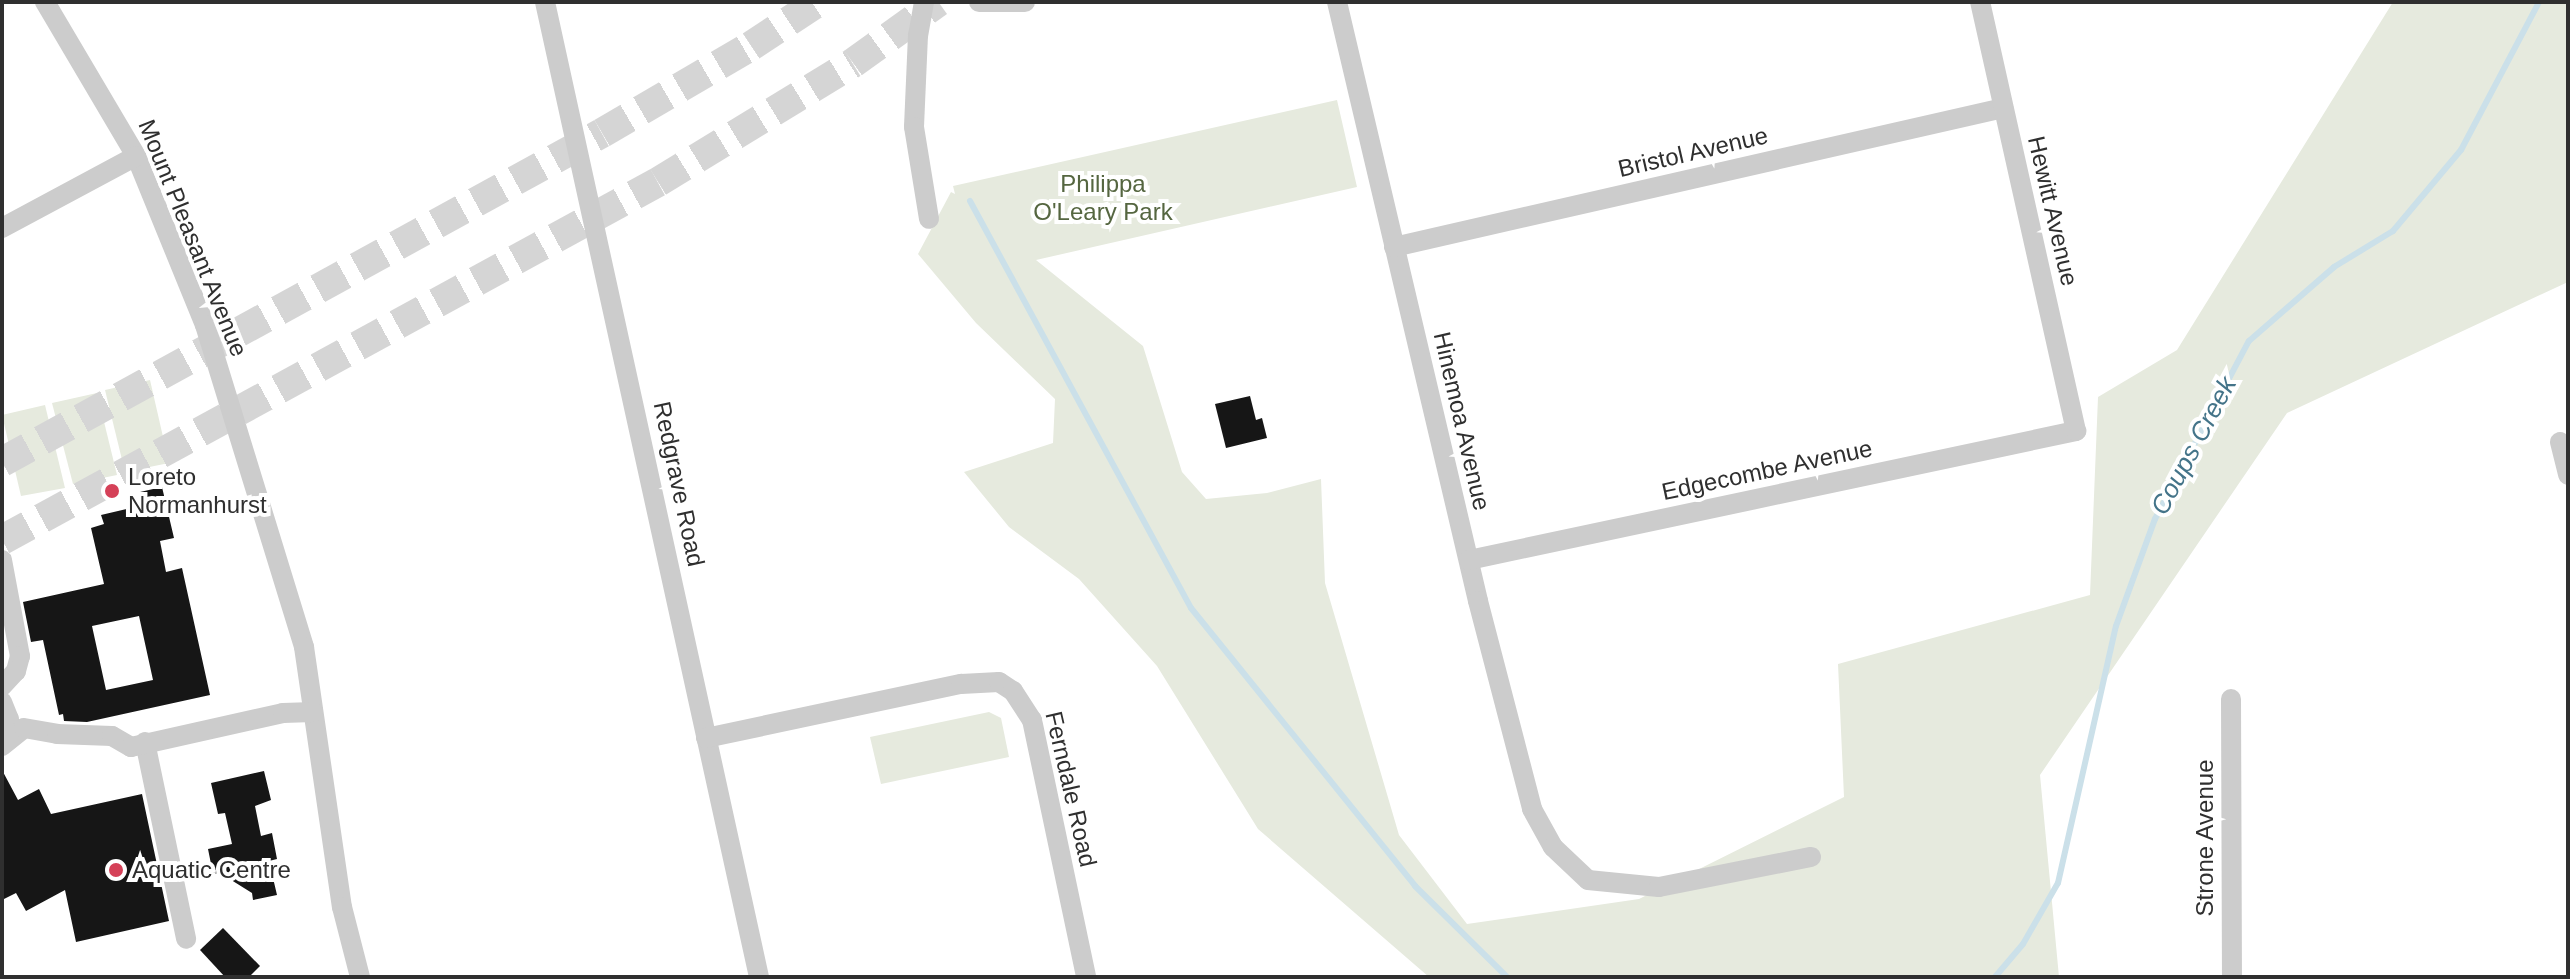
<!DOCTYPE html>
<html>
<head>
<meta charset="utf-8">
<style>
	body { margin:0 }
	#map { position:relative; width:2570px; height:979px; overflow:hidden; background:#fff; font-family:Helvetica,sans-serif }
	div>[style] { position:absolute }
	.green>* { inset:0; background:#e6eade }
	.stream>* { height:6px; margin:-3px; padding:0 3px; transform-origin:3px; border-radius:3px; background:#cbe0e9 }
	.building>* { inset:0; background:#161616 }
	.highway-tunnel>* { height:30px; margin-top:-15px; transform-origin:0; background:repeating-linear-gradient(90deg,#d5d5d5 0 30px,transparent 0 45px) }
	.minor>* { height:20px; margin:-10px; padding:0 10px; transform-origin:10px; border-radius:10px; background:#ccc }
	.dots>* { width:22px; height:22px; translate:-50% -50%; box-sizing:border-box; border:4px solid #fff; border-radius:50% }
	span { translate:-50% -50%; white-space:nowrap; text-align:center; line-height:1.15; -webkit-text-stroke:8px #fff; paint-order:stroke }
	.street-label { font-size:24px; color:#2f2f2f }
	.park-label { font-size:24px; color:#556640 }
	.poi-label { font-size:24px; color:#2f2f2f }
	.left { translate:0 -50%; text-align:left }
	.water-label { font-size:26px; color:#447489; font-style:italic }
	.frame { position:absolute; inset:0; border:4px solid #2f2f2f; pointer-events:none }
</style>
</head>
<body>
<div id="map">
	<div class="green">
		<div style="clip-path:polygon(2393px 2px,2568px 2px,2568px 282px,2287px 413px,2040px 775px,2059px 977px,1429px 977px,1258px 829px,1157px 666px,1079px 579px,1009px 527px,964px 472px,1053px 443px,1055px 399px,976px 323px,918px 254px,951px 192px,955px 194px,953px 186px,1337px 100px,1357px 187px,1036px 260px,1143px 346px,1182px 472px,1206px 499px,1267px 493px,1321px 479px,1325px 583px,1399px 835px,1467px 924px,1639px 899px,1844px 797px,1838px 664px,2090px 595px,2098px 397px,2177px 350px)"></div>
		<div style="clip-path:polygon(150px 380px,169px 463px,125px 472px,105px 390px)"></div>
		<div style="clip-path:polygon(97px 393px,117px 475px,73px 484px,52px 403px)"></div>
		<div style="clip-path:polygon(45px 405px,65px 488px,21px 496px,2px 415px)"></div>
		<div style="clip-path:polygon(989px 712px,1001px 718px,1009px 757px,881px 784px,870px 737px)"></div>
	</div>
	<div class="stream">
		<div style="left:970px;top:201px;width:463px;rotate:61.5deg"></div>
		<div style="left:1191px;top:608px;width:357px;rotate:51.1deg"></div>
		<div style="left:1415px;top:886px;width:129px;rotate:44.7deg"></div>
		<div style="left:1995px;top:977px;width:43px;rotate:-49.7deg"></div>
		<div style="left:2023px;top:944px;width:70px;rotate:-60.2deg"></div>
		<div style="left:2058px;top:883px;width:263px;rotate:-77.3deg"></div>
		<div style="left:2116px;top:626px;width:114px;rotate:-70deg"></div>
		<div style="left:2155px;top:519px;width:201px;rotate:-62.2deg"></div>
		<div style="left:2249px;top:341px;width:113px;rotate:-41deg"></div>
		<div style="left:2334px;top:267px;width:69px;rotate:-31.4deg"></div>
		<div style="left:2393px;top:231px;width:106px;rotate:-50deg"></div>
		<div style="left:2461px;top:150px;width:167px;rotate:-62.2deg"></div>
	</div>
	<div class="building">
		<div style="clip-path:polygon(1250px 396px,1256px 420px,1262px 418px,1267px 438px,1226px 448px,1215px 404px)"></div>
		<div style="clip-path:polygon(evenodd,162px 487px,174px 538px,160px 541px,166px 572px,182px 568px,210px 695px,87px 722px,64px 721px,63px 714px,59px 715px,43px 640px,31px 642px,23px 602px,104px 584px,91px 528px,104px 524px,101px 515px,135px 507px,133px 501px,141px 499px,140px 492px,162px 487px,139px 616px,153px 680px,106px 690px,92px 626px,139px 616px)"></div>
		<div style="clip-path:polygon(2px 770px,18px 800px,39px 789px,51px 814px,142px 794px,169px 921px,76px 942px,65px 890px,26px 911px,16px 893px,2px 900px)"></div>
		<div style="clip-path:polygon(264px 771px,271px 800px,255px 806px,261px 836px,272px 833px,277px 859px,269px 861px,277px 895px,253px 900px,252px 893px,220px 873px,213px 874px,208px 849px,232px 844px,225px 813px,218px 814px,211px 783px)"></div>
		<div style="clip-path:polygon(223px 928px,260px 966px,249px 977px,225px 977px,200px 950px)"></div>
	</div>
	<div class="highway-tunnel">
		<div style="left:2px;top:462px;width:684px;rotate:-28.74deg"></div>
		<div style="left:602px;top:133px;width:173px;rotate:-30.3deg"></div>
		<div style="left:751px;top:46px;width:80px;rotate:-33.3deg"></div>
		<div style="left:2px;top:540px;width:747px;rotate:-28.62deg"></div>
		<div style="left:658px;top:182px;width:228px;rotate:-31.4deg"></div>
		<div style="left:853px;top:63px;width:105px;rotate:-35.7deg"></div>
	</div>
	<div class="minor">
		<div style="left:45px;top:2px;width:179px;rotate:59.4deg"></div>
		<div style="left:136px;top:156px;width:183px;rotate:67.8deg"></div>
		<div style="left:205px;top:325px;width:337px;rotate:72.9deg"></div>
		<div style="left:304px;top:647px;width:263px;rotate:81.7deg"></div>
		<div style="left:342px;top:907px;width:72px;rotate:75.6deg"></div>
		<div style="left:545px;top:2px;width:998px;rotate:77.62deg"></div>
		<div style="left:924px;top:2px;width:34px;rotate:100deg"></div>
		<div style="left:918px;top:35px;width:92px;rotate:92.5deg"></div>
		<div style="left:914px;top:127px;width:93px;rotate:80.7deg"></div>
		<div style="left:979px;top:2px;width:46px"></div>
		<div style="left:1337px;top:2px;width:615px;rotate:76.75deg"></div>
		<div style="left:1478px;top:601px;width:215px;rotate:75.4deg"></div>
		<div style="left:1532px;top:809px;width:43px;rotate:61.1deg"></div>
		<div style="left:1553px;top:847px;width:48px;rotate:43.3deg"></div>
		<div style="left:1588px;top:880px;width:71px;rotate:5.6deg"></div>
		<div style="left:1659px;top:887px;width:155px;rotate:-11.2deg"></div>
		<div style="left:2px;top:228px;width:152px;rotate:-28.2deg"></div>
		<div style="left:1394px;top:247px;width:625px;rotate:-12.86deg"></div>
		<div style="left:2560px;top:442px;width:34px;rotate:76deg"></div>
		<div style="left:2px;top:560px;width:98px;rotate:79.4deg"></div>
		<div style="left:20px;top:656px;width:16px;rotate:105deg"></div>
		<div style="left:16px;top:671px;width:21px;rotate:133deg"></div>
		<div style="left:1469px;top:560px;width:621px;rotate:-12deg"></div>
		<div style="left:2076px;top:431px;width:440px;rotate:-102.6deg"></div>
		<div style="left:2231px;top:699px;width:278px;rotate:89.8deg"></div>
		<div style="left:2px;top:702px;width:18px;rotate:68deg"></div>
		<div style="left:9px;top:719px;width:21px;rotate:90deg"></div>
		<div style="left:706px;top:738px;width:261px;rotate:-12deg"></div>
		<div style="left:961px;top:684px;width:38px;rotate:-3deg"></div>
		<div style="left:999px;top:682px;width:17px;rotate:33deg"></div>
		<div style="left:1013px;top:691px;width:35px;rotate:57deg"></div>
		<div style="left:1032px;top:720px;width:263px;rotate:78.1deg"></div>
		<div style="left:145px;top:742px;width:201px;rotate:78.2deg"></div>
		<div style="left:2px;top:746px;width:28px;rotate:-39deg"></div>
		<div style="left:24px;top:728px;width:34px;rotate:10deg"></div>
		<div style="left:57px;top:734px;width:55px;rotate:2.1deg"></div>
		<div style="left:112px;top:736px;width:22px;rotate:30deg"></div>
		<div style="left:131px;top:747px;width:156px;rotate:-12.6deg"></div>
		<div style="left:283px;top:713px;width:30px;rotate:-2deg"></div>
	</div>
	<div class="dots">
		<div style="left:112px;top:491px;background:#d54158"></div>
		<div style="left:116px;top:870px;background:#d54158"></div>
	</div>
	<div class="street-label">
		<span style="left:1693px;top:152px;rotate:-13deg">Bristol Avenue</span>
		<span style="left:2053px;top:211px;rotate:77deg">Hewitt Avenue</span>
		<span style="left:193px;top:238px;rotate:68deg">Mount Pleasant Avenue</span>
		<span style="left:1462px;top:421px;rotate:77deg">Hinemoa Avenue</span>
		<span style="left:1767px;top:470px;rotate:-12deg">Edgecombe Avenue</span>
		<span style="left:679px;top:484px;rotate:78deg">Redgrave Road</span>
		<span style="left:1071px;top:789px;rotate:77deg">Ferndale Road</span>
		<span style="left:2205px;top:838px;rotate:-90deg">Strone Avenue</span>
	</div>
	<div class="park-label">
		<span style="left:1103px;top:198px">Philippa<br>O'Leary Park</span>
	</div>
	<div class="poi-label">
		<span class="left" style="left:128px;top:491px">Loreto<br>Normanhurst</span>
		<span class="left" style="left:132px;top:870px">Aquatic Centre</span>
	</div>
	<div class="water-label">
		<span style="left:2194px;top:446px;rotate:-62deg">Coups Creek</span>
	</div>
	<div class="frame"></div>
</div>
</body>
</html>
